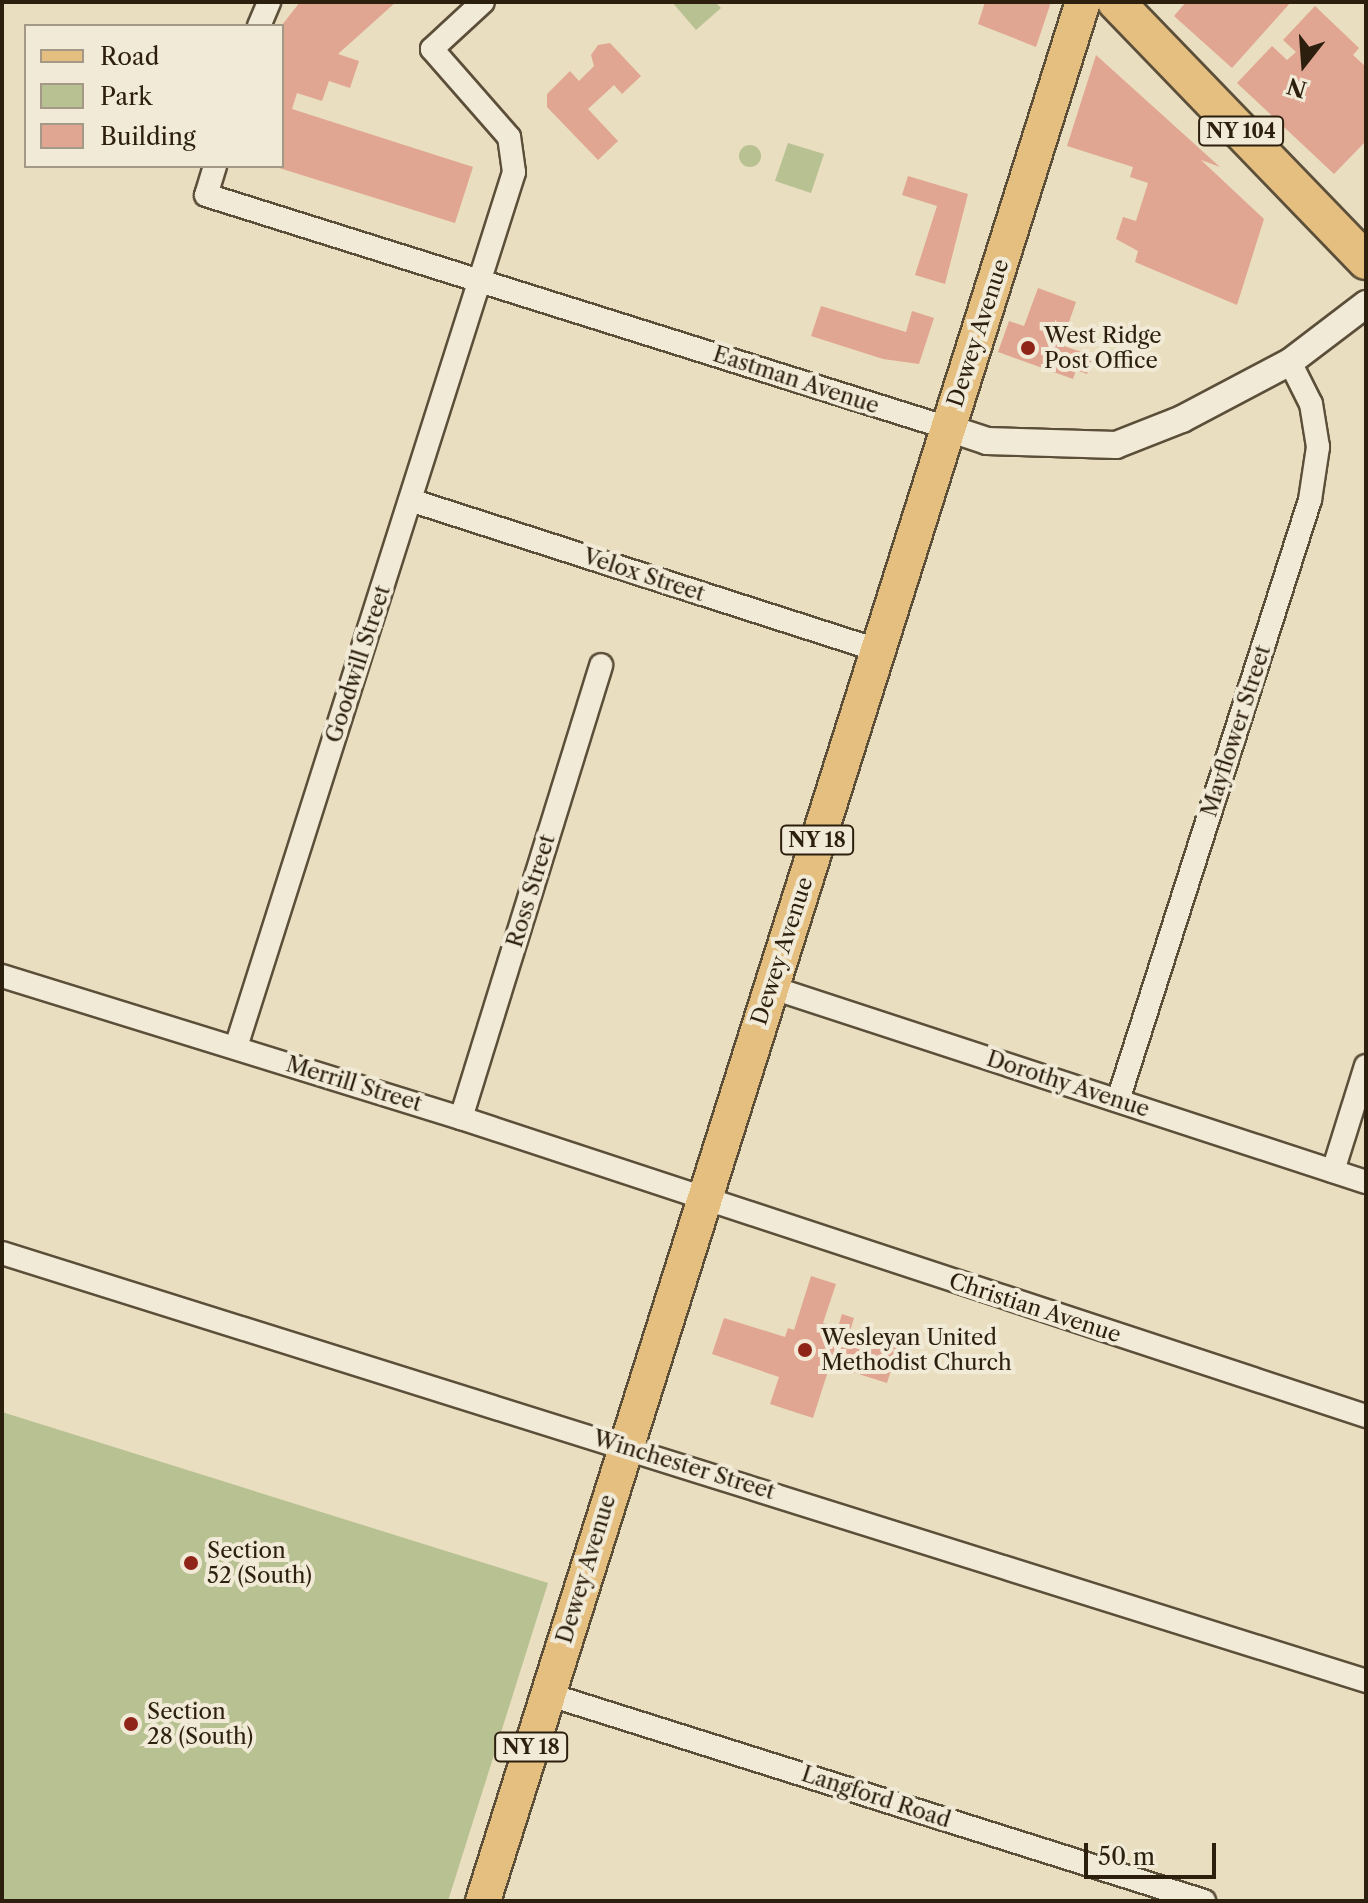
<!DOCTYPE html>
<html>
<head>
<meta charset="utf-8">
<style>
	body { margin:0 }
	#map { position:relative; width:1368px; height:1903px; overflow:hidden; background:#eadec0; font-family:"Libre Caslon Text",serif }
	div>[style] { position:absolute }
	.green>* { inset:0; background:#b7c192 }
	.round { border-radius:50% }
	.building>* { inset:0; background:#e0a691 }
	.roads { filter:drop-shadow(2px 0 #5c4f3a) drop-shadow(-2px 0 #5c4f3a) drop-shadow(0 2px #5c4f3a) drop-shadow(0 -2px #5c4f3a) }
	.minor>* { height:22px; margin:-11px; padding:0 11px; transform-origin:11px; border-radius:11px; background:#f1ead6 }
	.tertiary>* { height:26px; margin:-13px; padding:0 13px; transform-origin:13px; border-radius:13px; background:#f1ead6 }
	.primary>* { height:34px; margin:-17px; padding:0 17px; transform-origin:17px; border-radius:17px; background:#e5bf80 }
	.trunk>* { height:36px; margin:-18px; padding:0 18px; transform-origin:18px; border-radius:18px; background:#e5bf80 }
	.dots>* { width:22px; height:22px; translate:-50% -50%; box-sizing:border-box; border:4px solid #f1ead6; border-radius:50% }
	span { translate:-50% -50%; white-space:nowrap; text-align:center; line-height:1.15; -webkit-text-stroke:8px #f1ead6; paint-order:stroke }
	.shield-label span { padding:2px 6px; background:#f1ead6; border:2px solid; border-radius:6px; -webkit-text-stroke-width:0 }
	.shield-label { font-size:20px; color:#2d1f0d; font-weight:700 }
	.street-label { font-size:22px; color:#2d1f0d }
	.poi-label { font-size:22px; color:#2d1f0d }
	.left { translate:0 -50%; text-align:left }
	.frame { position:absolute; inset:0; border:4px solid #2d1f0d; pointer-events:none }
	.legend { position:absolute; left:24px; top:24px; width:260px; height:144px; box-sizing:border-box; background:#f1ead6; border:2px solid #a39986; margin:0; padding:10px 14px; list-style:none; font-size:24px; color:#2d1f0d }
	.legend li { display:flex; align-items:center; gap:16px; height:40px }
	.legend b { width:40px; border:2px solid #a39986 }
	.north { position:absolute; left:1264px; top:24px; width:80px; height:80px; -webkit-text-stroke:6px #f1ead6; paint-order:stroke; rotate:197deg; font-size:22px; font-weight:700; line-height:32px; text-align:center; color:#2d1f0d }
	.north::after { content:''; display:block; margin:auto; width:28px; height:36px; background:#2d1f0d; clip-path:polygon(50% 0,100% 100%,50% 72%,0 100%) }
	.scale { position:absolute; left:1084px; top:1843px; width:132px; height:36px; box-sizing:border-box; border:4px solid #2d1f0d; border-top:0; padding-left:10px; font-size:24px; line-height:28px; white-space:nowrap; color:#2d1f0d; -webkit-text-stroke:6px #f1ead6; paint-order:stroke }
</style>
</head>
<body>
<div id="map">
	<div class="green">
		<div style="clip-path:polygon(672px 2px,715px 2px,721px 8px,696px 30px)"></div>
		<div style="clip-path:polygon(788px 143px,824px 154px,811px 193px,775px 181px)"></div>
		<div class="round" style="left:739px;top:145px;width:22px;height:22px"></div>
		<div style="clip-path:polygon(2px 1412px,548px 1583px,448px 1901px,2px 1901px)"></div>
	</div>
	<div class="building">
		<div style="clip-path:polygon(300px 2px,396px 2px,338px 54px,359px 61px,350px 88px,329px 81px,322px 101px,297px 93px,292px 109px,473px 167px,455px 223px,276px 167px,282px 166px,282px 25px)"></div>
		<div style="clip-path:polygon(985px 2px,1051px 2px,1036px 47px,978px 24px)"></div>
		<div style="clip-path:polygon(1186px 2px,1291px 2px,1232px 68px,1174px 16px)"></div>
		<div style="clip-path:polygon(1315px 6px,1359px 48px,1353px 55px,1366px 67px,1366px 141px,1334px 174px,1237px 83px,1272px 46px,1287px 60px,1296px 52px,1283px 40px)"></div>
		<div style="clip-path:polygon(610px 43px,641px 76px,622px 94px,614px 85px,588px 109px,618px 141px,598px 160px,547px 107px,547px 94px,570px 71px,579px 81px,594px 66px,591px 55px,598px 45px)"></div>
		<div style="clip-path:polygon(1096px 55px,1220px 167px,1201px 160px,1264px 219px,1237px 305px,1135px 262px,1138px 251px,1116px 239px,1123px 217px,1136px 221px,1148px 183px,1130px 177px,1133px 167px,1067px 146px)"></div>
		<div style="clip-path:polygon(908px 176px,968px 194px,945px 284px,915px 275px,937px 206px,902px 195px)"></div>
		<div style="clip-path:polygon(1038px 288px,1076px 302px,1061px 345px,1093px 356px,1087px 374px,1076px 370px,1073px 379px,998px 352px,1009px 321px,1024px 326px)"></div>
		<div style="clip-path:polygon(821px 306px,906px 332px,912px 311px,934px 318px,919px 364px,883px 359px,811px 336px)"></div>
		<div style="clip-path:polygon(811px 1276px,836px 1284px,823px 1323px,838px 1327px,842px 1314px,854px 1318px,850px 1331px,899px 1346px,887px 1383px,830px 1365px,813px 1418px,770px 1404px,779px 1377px,712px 1354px,724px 1318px,785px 1337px,788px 1328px,794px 1330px)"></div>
	</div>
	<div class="roads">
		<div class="minor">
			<div style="left:259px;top:26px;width:26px;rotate:-67deg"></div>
			<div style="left:215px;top:166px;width:30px;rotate:107deg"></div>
			<div style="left:206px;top:195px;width:778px;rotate:17.43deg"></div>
			<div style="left:410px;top:500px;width:491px;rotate:17.8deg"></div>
			<div style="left:2px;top:976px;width:480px;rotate:17.2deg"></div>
			<div style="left:461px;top:1118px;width:953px;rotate:18.23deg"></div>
			<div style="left:770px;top:987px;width:627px;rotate:18.12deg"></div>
			<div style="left:236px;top:1047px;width:918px;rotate:-72.37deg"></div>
			<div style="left:514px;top:172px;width:35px;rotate:-98deg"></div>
			<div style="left:509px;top:137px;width:117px;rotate:-131.2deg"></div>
			<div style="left:432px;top:49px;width:69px;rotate:-42.7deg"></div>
			<div style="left:1118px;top:1100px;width:630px;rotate:-72.26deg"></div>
			<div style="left:1310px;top:500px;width:54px;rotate:-81.4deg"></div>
			<div style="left:1318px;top:447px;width:44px;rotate:-99.2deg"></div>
			<div style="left:1311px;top:404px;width:47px;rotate:-116.6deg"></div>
			<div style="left:461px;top:1118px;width:474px;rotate:-72.8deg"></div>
			<div style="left:1333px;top:1171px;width:110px;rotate:-72.6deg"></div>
			<div style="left:2px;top:1253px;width:1430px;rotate:17.42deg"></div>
			<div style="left:547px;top:1694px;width:689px;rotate:17.49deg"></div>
		</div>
		<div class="tertiary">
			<div style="left:948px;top:428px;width:41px;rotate:18.4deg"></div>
			<div style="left:987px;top:441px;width:129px;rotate:1.8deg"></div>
			<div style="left:1116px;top:445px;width:71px;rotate:-21.5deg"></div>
			<div style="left:1182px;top:419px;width:122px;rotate:-27.8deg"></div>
			<div style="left:1290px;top:362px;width:96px;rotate:-37.3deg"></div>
		</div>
		<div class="primary">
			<div style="left:483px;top:1901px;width:1992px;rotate:-72.47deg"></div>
		</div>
		<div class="trunk">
			<div style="left:1116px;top:2px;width:360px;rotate:46deg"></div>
		</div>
	</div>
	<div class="dots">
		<div style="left:1028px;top:348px;background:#8f2418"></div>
		<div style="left:805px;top:1350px;background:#8f2418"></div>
		<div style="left:191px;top:1563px;background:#8f2418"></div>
		<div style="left:131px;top:1724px;background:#8f2418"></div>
	</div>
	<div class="shield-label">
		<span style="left:1241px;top:131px">NY 104</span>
		<span style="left:817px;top:840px">NY 18</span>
		<span style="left:531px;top:1747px">NY 18</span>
	</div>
	<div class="street-label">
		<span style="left:978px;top:333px;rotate:-72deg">Dewey Avenue</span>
		<span style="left:796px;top:380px;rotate:18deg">Eastman Avenue</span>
		<span style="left:644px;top:575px;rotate:18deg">Velox Street</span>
		<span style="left:358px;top:664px;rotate:-72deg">Goodwill Street</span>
		<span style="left:1236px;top:731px;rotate:-72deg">Mayflower Street</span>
		<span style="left:531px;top:891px;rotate:-73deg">Ross Street</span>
		<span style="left:782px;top:951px;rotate:-72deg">Dewey Avenue</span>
		<span style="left:354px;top:1084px;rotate:17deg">Merrill Street</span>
		<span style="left:1068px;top:1084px;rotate:18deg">Dorothy Avenue</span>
		<span style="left:1035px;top:1308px;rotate:18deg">Christian Avenue</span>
		<span style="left:684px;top:1465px;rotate:17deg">Winchester Street</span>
		<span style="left:586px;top:1569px;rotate:-73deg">Dewey Avenue</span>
		<span style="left:876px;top:1797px;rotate:18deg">Langford Road</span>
	</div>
	<div class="poi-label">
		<span class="left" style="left:1044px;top:348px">West Ridge<br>Post Office</span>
		<span class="left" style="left:821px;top:1350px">Wesleyan United<br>Methodist Church</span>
		<span class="left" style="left:207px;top:1563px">Section<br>52 (South)</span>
		<span class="left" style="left:147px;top:1724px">Section<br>28 (South)</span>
	</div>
	<div class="frame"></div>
	<ul class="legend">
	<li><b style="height:10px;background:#e5bf80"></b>Road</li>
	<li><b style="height:22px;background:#b7c192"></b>Park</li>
	<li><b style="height:22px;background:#e0a691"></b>Building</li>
	</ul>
	<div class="north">N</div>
	<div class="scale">50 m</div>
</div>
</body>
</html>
